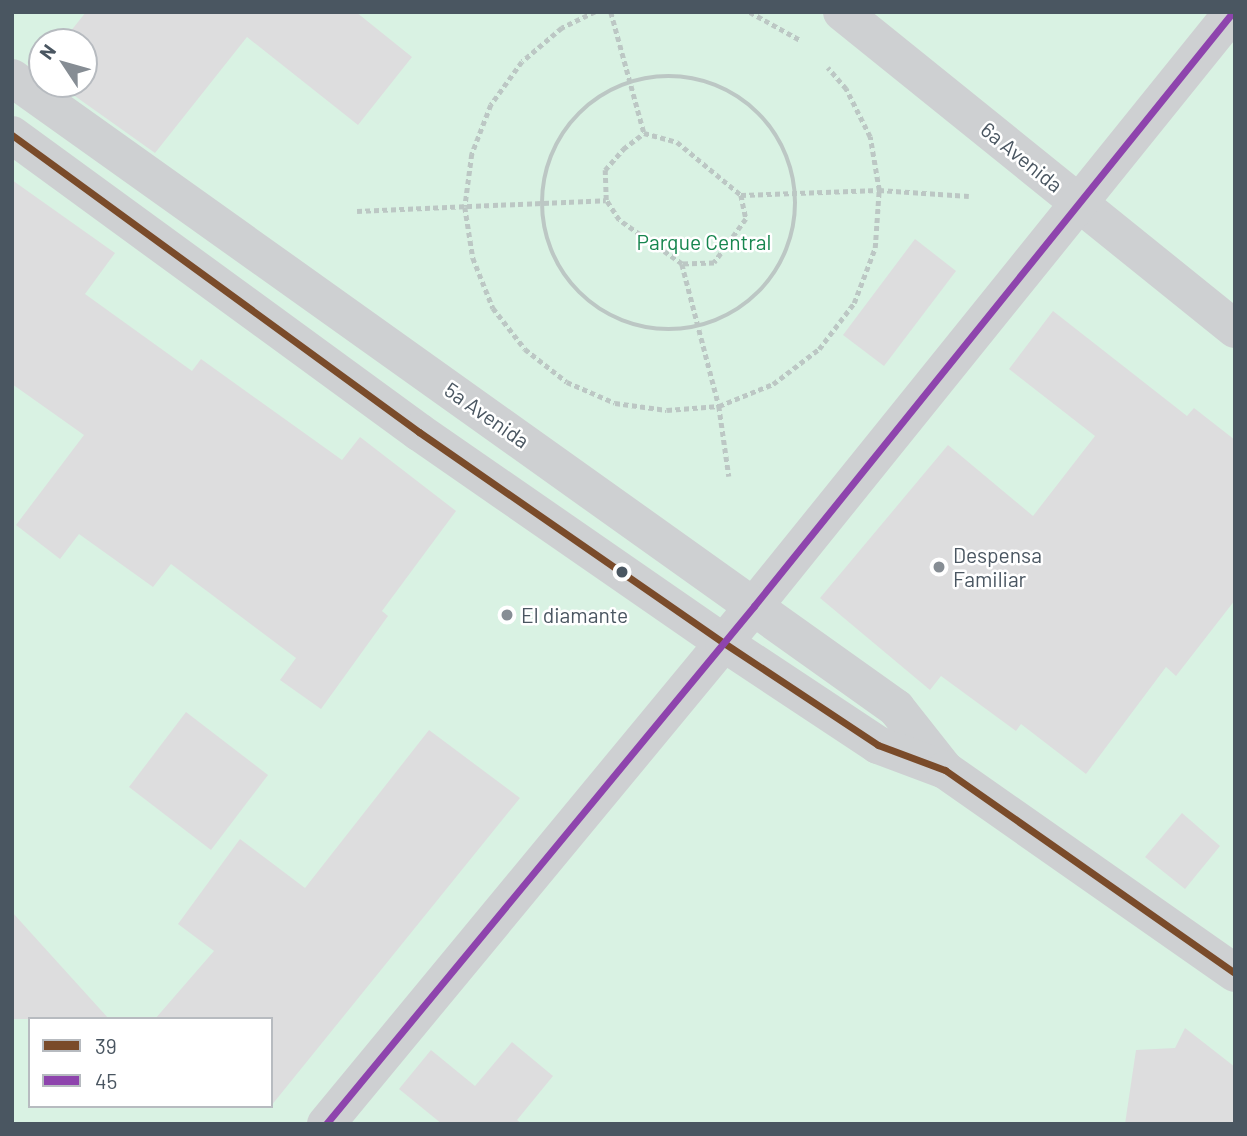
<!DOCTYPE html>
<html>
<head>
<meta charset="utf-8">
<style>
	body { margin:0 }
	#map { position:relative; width:1247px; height:1136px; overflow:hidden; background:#f4f4f4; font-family:Barlow,sans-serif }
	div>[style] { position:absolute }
	.green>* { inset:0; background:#d9f2e3 }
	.building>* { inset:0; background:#ddddde }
	.path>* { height:4.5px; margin-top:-2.25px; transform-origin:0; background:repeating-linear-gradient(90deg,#bcc7c4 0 5px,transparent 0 8.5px) }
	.path>.ring { margin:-2.25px; padding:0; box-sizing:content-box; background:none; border:4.5px solid #bcc7c4; border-radius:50% }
	.minor>* { height:38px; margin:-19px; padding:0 19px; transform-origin:19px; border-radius:19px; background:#ced0d2 }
	.tertiary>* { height:38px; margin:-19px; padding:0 19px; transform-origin:19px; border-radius:19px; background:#ced0d2 }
	.bus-1>* { height:7px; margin:-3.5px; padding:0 3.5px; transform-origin:3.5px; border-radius:3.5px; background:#7a4b2a }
	.bus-2>* { height:7px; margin:-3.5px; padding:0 3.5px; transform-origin:3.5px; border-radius:3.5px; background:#8e44ad }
	.dots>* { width:19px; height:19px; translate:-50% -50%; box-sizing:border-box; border:4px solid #fff; border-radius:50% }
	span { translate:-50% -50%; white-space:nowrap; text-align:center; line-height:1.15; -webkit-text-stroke:5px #fff; paint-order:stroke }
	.street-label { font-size:21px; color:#4a5661 }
	.park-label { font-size:21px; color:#17864f }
	.poi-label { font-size:21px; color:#4a5661 }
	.left { translate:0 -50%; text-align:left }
	.frame { position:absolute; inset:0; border:14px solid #4a5661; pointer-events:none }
	.legend { position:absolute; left:28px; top:1017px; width:245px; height:91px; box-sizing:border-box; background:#fff; border:2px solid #b7bbc0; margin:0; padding:9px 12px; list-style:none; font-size:21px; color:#4a5661 }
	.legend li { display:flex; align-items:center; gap:14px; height:35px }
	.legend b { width:35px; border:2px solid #b7bbc0 }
	.north { position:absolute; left:28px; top:28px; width:70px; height:70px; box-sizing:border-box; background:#fff; border:2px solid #b7bbc0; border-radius:50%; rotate:306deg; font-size:19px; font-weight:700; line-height:28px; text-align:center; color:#4a5661 }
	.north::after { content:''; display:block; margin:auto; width:24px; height:32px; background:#868d94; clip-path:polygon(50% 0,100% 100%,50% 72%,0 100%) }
</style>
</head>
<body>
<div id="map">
	<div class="green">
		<div style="clip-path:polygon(evenodd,12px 12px,1235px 12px,1235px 1124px,12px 1124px,12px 12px,42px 42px,84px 42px,84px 84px,42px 84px,42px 42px,12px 12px,30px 1019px,271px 1019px,271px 1106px,30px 1106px,30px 1019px)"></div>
	</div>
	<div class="building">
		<div style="clip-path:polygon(86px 12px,356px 12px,412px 57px,358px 125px,247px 37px,155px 153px,58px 84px,84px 84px,84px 42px,62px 42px)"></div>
		<div style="clip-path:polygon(12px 180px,115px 253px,85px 294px,192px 371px,201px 359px,342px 460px,360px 437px,456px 511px,382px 611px,388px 616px,321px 709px,280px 680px,296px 658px,171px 564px,153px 587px,79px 534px,60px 559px,16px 525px,84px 435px,12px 384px)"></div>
		<div style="clip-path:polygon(915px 239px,956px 271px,884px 366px,843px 335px)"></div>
		<div style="clip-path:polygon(1053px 311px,1187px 416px,1194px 408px,1235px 440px,1235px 600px,1176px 676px,1166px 667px,1086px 774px,1021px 724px,1016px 731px,941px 676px,930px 690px,820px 598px,948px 445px,1033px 516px,1095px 436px,1009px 369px)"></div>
		<div style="clip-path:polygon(186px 712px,268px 775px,211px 850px,129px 787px)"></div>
		<div style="clip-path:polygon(429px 730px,520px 798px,271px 1106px,271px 1019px,155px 1019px,214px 951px,178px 924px,240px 839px,305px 888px)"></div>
		<div style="clip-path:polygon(1182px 813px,1220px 846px,1185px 889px,1145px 857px)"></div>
		<div style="clip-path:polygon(12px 912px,109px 1019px,12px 1019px)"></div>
		<div style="clip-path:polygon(1185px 1028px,1235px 1067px,1235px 1124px,1125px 1124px,1136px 1050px,1175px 1048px)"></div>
		<div style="clip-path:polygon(512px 1042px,553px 1076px,517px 1120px,522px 1124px,442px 1124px,399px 1089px,431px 1050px,475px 1086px)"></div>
	</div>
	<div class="path">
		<div style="left:595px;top:12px;width:37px;rotate:154deg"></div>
		<div style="left:562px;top:28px;width:52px;rotate:139.6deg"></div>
		<div style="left:522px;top:62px;width:53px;rotate:125.8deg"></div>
		<div style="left:491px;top:105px;width:53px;rotate:111.2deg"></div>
		<div style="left:472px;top:154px;width:53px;rotate:97.5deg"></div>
		<div style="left:465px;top:207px;width:52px;rotate:81.1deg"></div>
		<div style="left:473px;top:258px;width:54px;rotate:68.2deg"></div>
		<div style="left:493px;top:308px;width:52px;rotate:52deg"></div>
		<div style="left:525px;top:349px;width:53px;rotate:38.2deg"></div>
		<div style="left:567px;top:382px;width:52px;rotate:23.6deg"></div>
		<div style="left:615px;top:403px;width:52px;rotate:7.7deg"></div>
		<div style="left:667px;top:410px;width:52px;rotate:-4.4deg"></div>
		<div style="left:719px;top:406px;width:58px;rotate:-22.2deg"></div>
		<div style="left:773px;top:384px;width:58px;rotate:-37.3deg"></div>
		<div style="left:819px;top:349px;width:58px;rotate:-52.7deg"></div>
		<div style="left:854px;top:303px;width:59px;rotate:-69.1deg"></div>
		<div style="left:875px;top:248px;width:58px;rotate:-86.1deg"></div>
		<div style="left:879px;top:190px;width:54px;rotate:-99.6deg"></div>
		<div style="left:870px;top:137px;width:54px;rotate:-116.6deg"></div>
		<div style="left:846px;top:89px;width:28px;rotate:-131deg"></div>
		<div style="left:611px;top:12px;width:125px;rotate:74.7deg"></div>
		<div style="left:750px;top:12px;width:57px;rotate:29.2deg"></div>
		<div class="ring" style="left:542px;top:76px;width:249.5px;height:249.5px"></div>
		<div style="left:644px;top:133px;width:34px;rotate:15deg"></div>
		<div style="left:677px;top:142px;width:83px;rotate:39.6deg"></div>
		<div style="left:741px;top:195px;width:25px;rotate:78deg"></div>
		<div style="left:746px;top:219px;width:54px;rotate:126deg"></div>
		<div style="left:714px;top:263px;width:32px;rotate:178deg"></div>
		<div style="left:682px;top:264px;width:77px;rotate:-145.1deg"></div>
		<div style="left:619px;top:220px;width:24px;rotate:-123deg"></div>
		<div style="left:606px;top:200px;width:30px;rotate:-92deg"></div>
		<div style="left:605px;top:170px;width:28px;rotate:-49deg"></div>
		<div style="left:623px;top:149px;width:26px;rotate:-37deg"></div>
		<div style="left:741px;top:195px;width:138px;rotate:-2.1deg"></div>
		<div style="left:879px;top:190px;width:90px;rotate:3.8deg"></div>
		<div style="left:357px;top:211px;width:249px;rotate:-2.5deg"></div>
		<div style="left:682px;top:264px;width:147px;rotate:75.4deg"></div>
		<div style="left:719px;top:406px;width:71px;rotate:81.9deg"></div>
	</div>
	<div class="minor">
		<div style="left:842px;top:12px;width:505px;rotate:38.89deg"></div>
		<div style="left:326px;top:1124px;width:672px;rotate:-50.43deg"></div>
		<div style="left:754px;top:606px;width:763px;rotate:-51.12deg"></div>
	</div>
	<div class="tertiary">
		<div style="left:12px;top:78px;width:1086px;rotate:35.48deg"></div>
		<div style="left:896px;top:708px;width:79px;rotate:51.7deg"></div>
		<div style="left:12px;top:135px;width:504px;rotate:36.12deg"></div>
		<div style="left:419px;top:432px;width:371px;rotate:34.7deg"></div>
		<div style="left:724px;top:643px;width:185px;rotate:33.5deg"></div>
		<div style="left:878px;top:745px;width:72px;rotate:20.5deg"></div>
		<div style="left:945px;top:770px;width:354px;rotate:35deg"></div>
	</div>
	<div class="bus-1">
		<div style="left:12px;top:135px;width:504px;rotate:36.12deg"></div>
		<div style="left:419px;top:432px;width:371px;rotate:34.7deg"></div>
		<div style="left:724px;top:643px;width:185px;rotate:33.5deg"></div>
		<div style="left:878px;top:745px;width:72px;rotate:20.5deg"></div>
		<div style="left:945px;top:770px;width:354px;rotate:35deg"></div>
	</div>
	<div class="bus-2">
		<div style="left:326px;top:1124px;width:672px;rotate:-50.43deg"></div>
		<div style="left:754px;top:606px;width:763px;rotate:-51.12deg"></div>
	</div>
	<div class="dots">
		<div style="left:939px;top:567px;background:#868d94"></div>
		<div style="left:622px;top:572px;background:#4a5661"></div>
		<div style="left:507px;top:615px;background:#868d94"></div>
	</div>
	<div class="street-label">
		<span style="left:1022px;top:157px;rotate:39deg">6a Avenida</span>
		<span style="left:487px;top:415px;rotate:35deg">5a Avenida</span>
	</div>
	<div class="park-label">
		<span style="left:704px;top:242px">Parque Central</span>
	</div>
	<div class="poi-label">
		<span class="left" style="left:953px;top:567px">Despensa<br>Familiar</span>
		<span class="left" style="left:521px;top:615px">El diamante</span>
	</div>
	<div class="frame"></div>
	<ul class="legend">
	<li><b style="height:9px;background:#7a4b2a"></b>39</li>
	<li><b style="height:9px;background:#8e44ad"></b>45</li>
	</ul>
	<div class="north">N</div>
</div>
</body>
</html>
